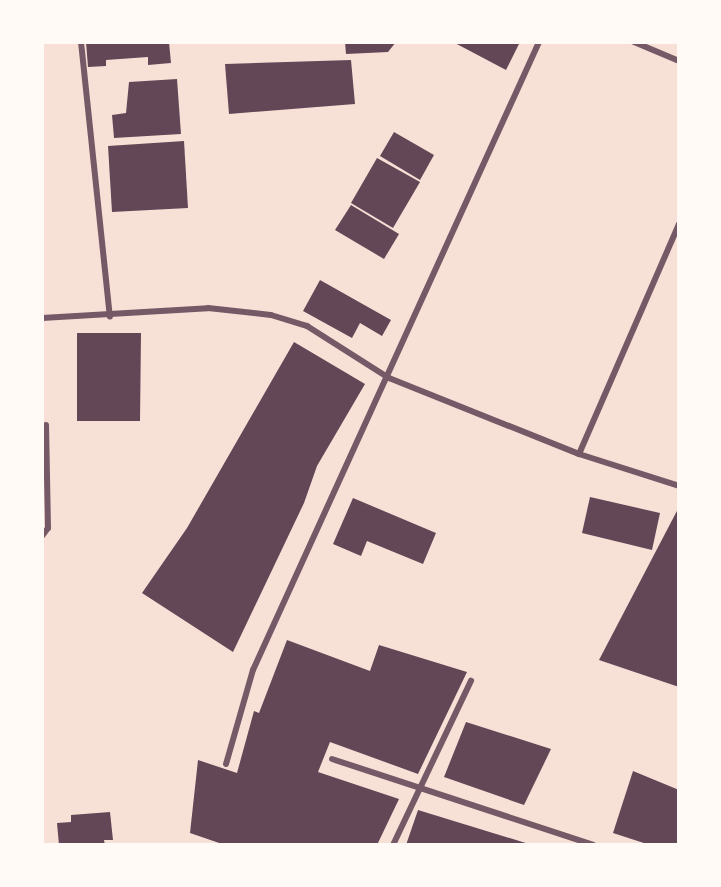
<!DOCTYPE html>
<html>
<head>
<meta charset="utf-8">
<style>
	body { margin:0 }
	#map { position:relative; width:721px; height:887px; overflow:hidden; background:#f7e1d7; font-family:"PT Sans",sans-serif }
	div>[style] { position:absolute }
	.building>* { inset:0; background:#644757 }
	.minor>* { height:6px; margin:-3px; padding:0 3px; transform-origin:3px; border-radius:3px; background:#755966 }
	span { translate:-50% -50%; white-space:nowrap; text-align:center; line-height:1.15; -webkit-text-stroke:4.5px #fffaf5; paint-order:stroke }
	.frame { position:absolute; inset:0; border:44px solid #fffaf5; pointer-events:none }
</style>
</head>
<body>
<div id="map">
	<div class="building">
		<div style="clip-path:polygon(86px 42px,169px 42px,171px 63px,148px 65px,148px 57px,106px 60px,106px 66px,88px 67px)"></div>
		<div style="clip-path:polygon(345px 42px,396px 42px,388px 52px,346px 54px)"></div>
		<div style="clip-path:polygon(453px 42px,520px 42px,506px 70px)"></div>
		<div style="clip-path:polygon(351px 60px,355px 104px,229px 114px,225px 64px)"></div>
		<div style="clip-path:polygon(177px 79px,181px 134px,114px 138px,112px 115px,126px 113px,129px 82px)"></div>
		<div style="clip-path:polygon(394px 132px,434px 155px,420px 180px,380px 156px)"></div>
		<div style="clip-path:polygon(184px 141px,188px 208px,112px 212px,108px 146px)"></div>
		<div style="clip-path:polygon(377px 158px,420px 182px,393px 228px,351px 203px)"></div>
		<div style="clip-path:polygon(351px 205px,399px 234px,384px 259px,335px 230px)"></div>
		<div style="clip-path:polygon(320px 280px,391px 320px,382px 336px,360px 323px,352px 338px,303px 311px)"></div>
		<div style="clip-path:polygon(77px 333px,141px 333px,140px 421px,77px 421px)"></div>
		<div style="clip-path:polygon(294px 342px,365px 384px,317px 466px,304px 503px,233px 652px,142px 593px,187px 528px)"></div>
		<div style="clip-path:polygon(590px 497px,660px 513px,652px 550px,582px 533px)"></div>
		<div style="clip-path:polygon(353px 498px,436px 533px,423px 564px,367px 541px,361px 556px,333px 544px)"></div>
		<div style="clip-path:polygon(679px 507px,679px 687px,599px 660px)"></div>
		<div style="clip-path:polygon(287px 640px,370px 671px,379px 645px,467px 672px,418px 774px,330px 742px,318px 772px,399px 799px,377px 845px,225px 845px,190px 833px,198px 760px,237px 773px,254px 711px,259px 713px)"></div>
		<div style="clip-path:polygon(466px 722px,551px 749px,524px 805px,444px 777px)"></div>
		<div style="clip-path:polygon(633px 771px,679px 790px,679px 845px,650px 845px,613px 833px)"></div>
		<div style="clip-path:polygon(418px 810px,529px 844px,529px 845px,406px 845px)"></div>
		<div style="clip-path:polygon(110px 812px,113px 840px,104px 840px,105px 845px,59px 845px,57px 823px,71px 822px,71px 815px)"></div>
	</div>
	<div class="minor">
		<div style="left:81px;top:42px;width:276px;rotate:84deg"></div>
		<div style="left:634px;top:42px;width:49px;rotate:22.9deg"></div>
		<div style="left:42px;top:318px;width:166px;rotate:-3.4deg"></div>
		<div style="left:208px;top:308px;width:63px;rotate:6.3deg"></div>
		<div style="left:271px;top:315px;width:38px;rotate:17deg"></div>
		<div style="left:307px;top:326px;width:97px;rotate:32.4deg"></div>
		<div style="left:389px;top:378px;width:205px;rotate:21.8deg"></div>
		<div style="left:579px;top:454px;width:105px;rotate:17.7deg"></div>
		<div style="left:579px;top:454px;width:251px;rotate:-66.5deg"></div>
		<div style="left:42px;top:536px;width:10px;rotate:-53deg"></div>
		<div style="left:48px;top:528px;width:103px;rotate:-91.1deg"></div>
		<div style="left:332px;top:759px;width:275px;rotate:18.2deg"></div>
		<div style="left:226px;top:764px;width:98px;rotate:-74deg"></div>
		<div style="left:253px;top:670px;width:690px;rotate:-65.51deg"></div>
		<div style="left:393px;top:845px;width:182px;rotate:-64.6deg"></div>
	</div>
	<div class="frame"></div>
</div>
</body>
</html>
